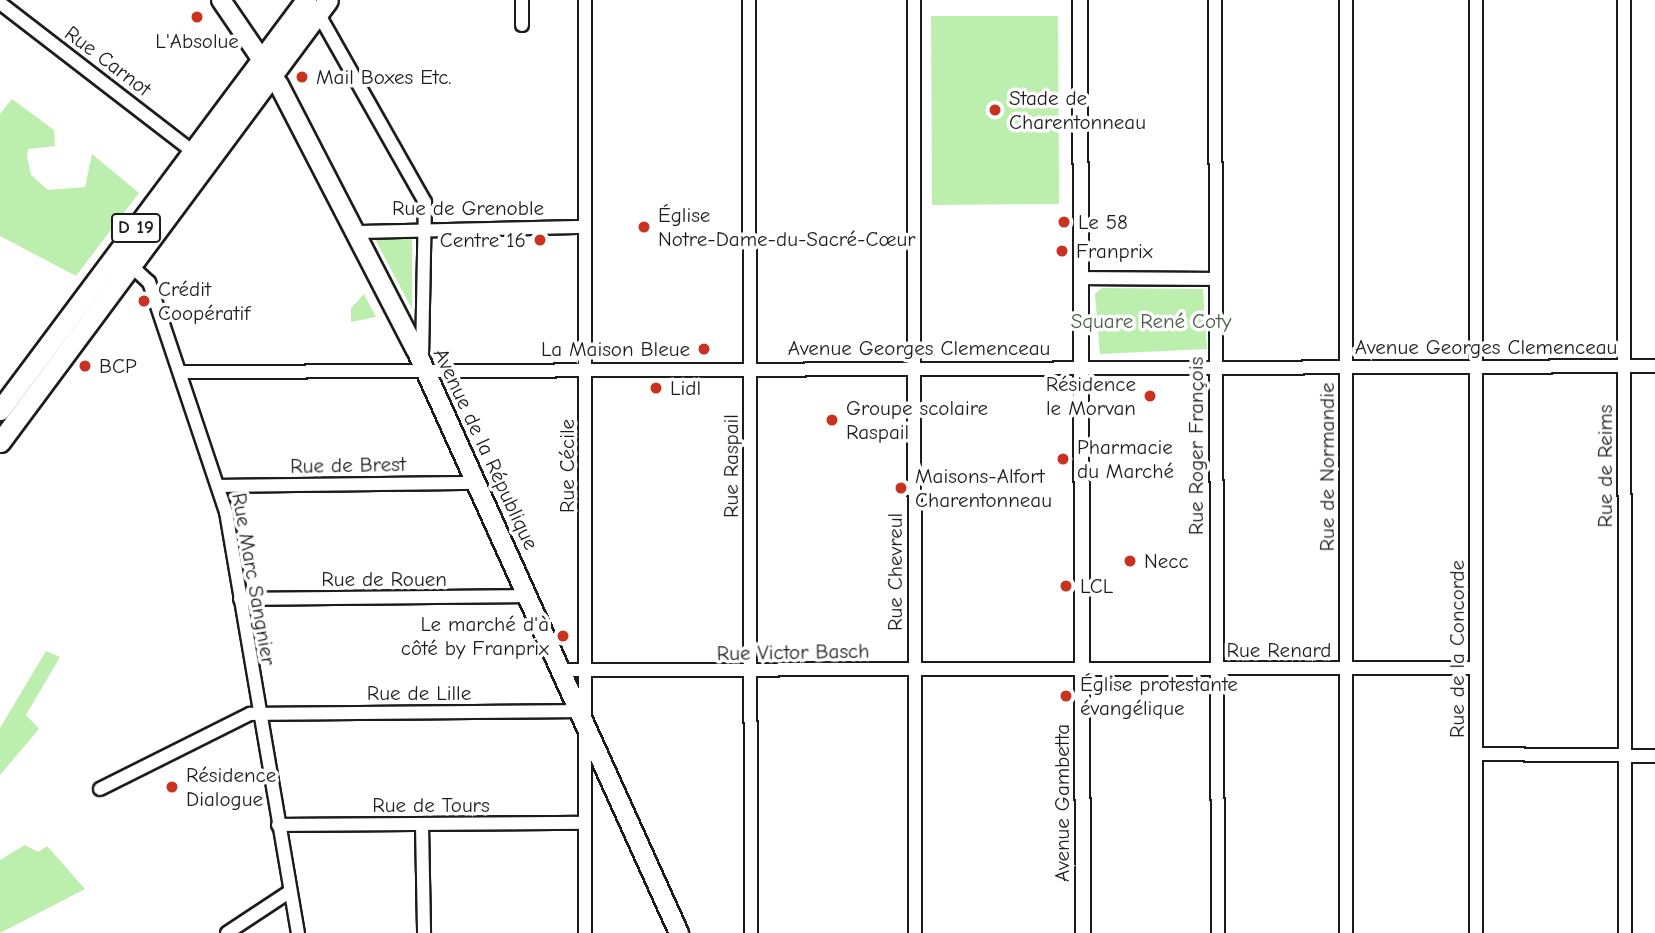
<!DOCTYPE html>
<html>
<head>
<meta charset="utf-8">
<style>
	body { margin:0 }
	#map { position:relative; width:1655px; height:933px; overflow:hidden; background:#fff; font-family:"Comic Neue",sans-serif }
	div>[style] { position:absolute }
	.green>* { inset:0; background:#bceead }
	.roads { filter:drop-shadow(2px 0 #1c1c1c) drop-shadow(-2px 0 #1c1c1c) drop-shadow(0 2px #1c1c1c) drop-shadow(0 -2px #1c1c1c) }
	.minor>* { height:12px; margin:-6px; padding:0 6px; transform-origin:6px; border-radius:6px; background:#fff }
	.tertiary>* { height:14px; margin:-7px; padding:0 7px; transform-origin:7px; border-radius:7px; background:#fff }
	.secondary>* { height:18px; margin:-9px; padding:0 9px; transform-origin:9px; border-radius:9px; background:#fff }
	.primary>* { height:19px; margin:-9.5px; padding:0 9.5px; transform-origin:9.5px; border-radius:9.5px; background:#fff }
	.dots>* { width:19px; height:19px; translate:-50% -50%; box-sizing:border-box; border:4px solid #fff; border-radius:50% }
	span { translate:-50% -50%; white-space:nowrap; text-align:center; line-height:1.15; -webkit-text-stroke:7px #fff; paint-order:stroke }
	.shield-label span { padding:2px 5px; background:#fff; border:2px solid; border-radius:5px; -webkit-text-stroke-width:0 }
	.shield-label { font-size:19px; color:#1c1c1c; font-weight:700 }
	.poi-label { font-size:21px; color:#1c1c1c }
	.left { translate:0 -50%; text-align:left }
	.right { translate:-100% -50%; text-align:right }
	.street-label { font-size:21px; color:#1c1c1c }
	.park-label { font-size:21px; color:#4c5b48 }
</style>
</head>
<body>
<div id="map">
	<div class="green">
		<div style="clip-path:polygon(931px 16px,1058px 16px,1059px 204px,932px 205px)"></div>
		<div style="clip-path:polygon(12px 99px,54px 130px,55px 146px,28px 149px,27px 157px,31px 175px,48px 190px,85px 187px,92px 154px,139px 193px,76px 276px,0 236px,0 114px)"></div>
		<div style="clip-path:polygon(412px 236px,412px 309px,374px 237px)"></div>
		<div style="clip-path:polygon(1102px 288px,1203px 289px,1207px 349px,1100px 354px,1095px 294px)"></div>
		<div style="clip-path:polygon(364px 294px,376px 317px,351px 322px,351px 308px)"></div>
		<div style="clip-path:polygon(46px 651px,60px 657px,26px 715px,39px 729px,0 775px,0 728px)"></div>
		<div style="clip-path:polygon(25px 845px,38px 852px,47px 846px,85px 889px,0 933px,0 860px)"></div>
	</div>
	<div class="roads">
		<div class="minor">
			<div style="left:522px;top:0;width:25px;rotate:90deg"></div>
			<div style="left:749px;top:0;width:933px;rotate:89.88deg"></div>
			<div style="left:914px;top:0;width:933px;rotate:89.94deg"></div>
			<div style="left:1215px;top:0;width:933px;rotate:89.82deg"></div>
			<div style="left:1346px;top:0;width:933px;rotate:90deg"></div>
			<div style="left:1624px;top:0;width:933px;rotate:89.94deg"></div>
			<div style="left:0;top:3px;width:242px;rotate:37.6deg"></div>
			<div style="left:318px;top:13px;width:217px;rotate:60.5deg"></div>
			<div style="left:425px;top:202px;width:153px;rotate:91.1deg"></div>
			<div style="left:355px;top:232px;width:227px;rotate:-1.3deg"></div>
			<div style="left:125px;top:260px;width:33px;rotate:43deg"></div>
			<div style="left:149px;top:282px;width:243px;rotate:71.5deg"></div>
			<div style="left:226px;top:512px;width:427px;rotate:80.3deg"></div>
			<div style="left:1081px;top:278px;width:134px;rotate:0.4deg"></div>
			<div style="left:183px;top:372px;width:1472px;rotate:-0.23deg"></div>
			<div style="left:219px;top:486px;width:258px;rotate:-0.7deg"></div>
			<div style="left:240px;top:599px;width:289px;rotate:-0.6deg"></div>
			<div style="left:563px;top:670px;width:913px;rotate:-0.13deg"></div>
			<div style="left:1476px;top:754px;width:179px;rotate:0.6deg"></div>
			<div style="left:100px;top:789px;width:168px;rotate:-26.6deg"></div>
			<div style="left:250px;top:714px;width:331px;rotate:-0.5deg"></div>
			<div style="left:278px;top:825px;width:307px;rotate:-0.4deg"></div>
			<div style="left:422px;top:825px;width:108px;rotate:88.9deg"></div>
			<div style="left:227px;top:933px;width:74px;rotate:-33.5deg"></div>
			<div style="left:585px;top:933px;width:933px;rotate:-90deg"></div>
			<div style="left:1476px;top:933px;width:933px;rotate:-90deg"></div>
		</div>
		<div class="tertiary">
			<div style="left:1080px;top:0;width:933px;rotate:89.82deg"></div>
		</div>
		<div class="secondary">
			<div style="left:221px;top:0;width:103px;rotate:55.7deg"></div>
			<div style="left:279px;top:85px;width:298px;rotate:62.7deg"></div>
			<div style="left:416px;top:350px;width:640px;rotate:65.72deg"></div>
		</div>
		<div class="primary">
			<div style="left:0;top:410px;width:512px;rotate:-53.26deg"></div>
			<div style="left:0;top:442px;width:550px;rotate:-53.42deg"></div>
		</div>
	</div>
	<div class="dots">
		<div style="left:197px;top:17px;background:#c8321e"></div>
		<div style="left:302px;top:77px;background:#c8321e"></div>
		<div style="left:995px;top:110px;background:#c8321e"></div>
		<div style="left:1064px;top:222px;background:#c8321e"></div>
		<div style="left:644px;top:227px;background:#c8321e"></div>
		<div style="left:540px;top:240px;background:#c8321e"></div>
		<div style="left:1062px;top:251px;background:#c8321e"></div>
		<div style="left:144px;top:301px;background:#c8321e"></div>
		<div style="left:704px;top:349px;background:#c8321e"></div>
		<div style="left:85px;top:366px;background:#c8321e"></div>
		<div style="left:656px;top:388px;background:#c8321e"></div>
		<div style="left:1150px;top:396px;background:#c8321e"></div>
		<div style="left:832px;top:420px;background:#c8321e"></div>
		<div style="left:1063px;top:459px;background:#c8321e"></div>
		<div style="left:901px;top:488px;background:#c8321e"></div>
		<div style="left:1130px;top:561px;background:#c8321e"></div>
		<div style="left:1066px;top:586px;background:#c8321e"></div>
		<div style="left:563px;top:636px;background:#c8321e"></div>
		<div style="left:1066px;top:696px;background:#c8321e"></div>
		<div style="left:172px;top:787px;background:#c8321e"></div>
	</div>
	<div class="shield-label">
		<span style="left:136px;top:228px">D 19</span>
	</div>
	<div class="poi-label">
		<span style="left:197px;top:41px">L'Absolue</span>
		<span class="left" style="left:316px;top:77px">Mail Boxes Etc.</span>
		<span class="left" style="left:1009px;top:110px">Stade de<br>Charentonneau</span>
		<span class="left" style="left:658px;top:227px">Église<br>Notre-Dame-du-Sacré-Cœur</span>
		<span class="left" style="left:1078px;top:222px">Le 58</span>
		<span class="right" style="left:526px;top:240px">Centre 16</span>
		<span class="left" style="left:1076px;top:251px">Franprix</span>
		<span class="left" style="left:158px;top:301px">Crédit<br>Coopératif</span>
		<span class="right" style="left:690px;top:349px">La Maison Bleue</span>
		<span class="left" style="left:99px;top:366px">BCP</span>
		<span class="right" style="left:1136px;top:396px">Résidence<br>le Morvan</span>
		<span class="left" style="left:670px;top:388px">Lidl</span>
		<span class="left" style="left:846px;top:420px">Groupe scolaire<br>Raspail</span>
		<span class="left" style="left:1077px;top:459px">Pharmacie<br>du Marché</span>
		<span class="left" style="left:915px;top:488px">Maisons-Alfort<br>Charentonneau</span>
		<span class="left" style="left:1144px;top:561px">Necc</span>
		<span class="left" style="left:1080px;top:586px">LCL</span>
		<span class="right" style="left:549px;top:636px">Le marché d'à<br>côté by Franprix</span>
		<span class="left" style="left:1080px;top:696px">Église protestante<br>évangélique</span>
		<span class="left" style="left:186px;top:787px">Résidence<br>Dialogue</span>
	</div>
	<div class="street-label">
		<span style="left:108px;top:61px;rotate:37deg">Rue Carnot</span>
		<span style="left:468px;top:208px">Rue de Grenoble</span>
		<span style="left:1486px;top:347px">Avenue Georges Clemenceau</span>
		<span style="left:919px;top:348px">Avenue Georges Clemenceau</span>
		<span style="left:1196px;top:446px;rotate:-90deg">Rue Roger François</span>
		<span style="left:486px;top:449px;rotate:65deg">Avenue de la République</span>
		<span style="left:348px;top:465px;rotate:-1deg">Rue de Brest</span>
		<span style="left:567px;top:466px;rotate:-90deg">Rue Cécile</span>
		<span style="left:731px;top:466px;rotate:-90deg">Rue Raspail</span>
		<span style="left:1605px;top:466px;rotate:-90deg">Rue de Reims</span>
		<span style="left:1327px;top:467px;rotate:-90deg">Rue de Normandie</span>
		<span style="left:895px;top:572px;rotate:-90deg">Rue Chevreul</span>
		<span style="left:254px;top:579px;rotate:80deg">Rue Marc Sangnier</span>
		<span style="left:384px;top:579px">Rue de Rouen</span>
		<span style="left:1457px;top:649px;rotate:-90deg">Rue de la Concorde</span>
		<span style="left:1279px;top:650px">Rue Renard</span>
		<span style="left:793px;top:652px;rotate:-1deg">Rue Victor Basch</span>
		<span style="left:419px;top:693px">Rue de Lille</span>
		<span style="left:1062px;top:803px;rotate:-90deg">Avenue Gambetta</span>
		<span style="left:431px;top:805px">Rue de Tours</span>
	</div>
	<div class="park-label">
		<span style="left:1151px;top:321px">Square René Coty</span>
	</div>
</div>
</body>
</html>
